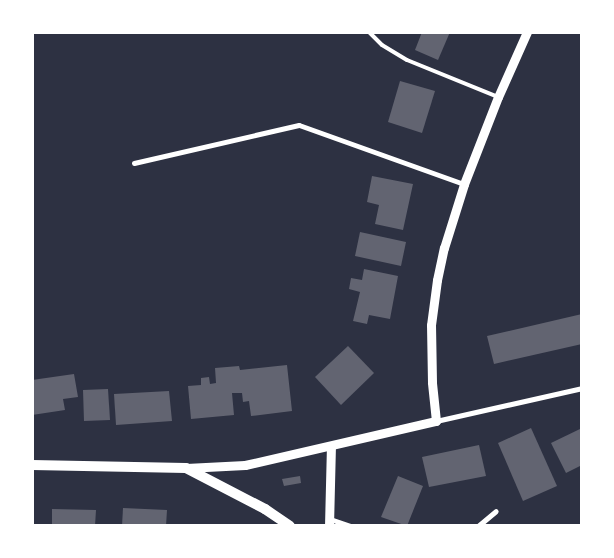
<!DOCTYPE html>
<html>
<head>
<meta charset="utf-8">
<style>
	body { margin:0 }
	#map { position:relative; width:614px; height:558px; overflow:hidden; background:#2d3142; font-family:Ubuntu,sans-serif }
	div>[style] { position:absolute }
	.building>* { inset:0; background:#626471 }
	.service>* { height:4px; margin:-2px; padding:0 2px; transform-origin:2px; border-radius:2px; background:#fff }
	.minor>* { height:5px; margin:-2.5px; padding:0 2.5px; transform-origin:2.5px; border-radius:2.5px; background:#fff }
	.tertiary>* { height:9px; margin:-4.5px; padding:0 4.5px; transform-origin:4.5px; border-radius:4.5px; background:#fff }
	.secondary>* { height:10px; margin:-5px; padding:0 5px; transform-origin:5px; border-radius:5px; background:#fff }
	span { translate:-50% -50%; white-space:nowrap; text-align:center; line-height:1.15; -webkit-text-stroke:5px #fff; paint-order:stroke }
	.frame { position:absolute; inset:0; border:34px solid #fff; pointer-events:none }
</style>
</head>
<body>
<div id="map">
	<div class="building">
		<div style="clip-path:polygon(422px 32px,450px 32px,438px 60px,415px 50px)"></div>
		<div style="clip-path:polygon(400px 81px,435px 91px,422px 133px,388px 122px)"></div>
		<div style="clip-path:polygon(372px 176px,413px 184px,403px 230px,375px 224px,379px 205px,367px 202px)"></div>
		<div style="clip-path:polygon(360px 232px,406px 242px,401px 266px,355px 256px)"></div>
		<div style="clip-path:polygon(364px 269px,398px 276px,390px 319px,369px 315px,367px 324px,353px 321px,360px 292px,349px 289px,351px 278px,362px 280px)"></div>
		<div style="clip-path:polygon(582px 314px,582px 344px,494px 364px,487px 336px)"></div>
		<div style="clip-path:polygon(348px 346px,374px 373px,341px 405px,315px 377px)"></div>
		<div style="clip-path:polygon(287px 365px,292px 411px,251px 416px,249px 401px,243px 402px,242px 393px,232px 393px,234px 415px,191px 419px,188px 386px,201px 385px,201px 378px,209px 377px,210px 384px,216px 383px,215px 368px,239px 366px,240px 370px)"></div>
		<div style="clip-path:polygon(74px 374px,78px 397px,63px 399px,65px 410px,32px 415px,32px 380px)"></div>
		<div style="clip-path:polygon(108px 389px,110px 420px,84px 421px,83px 390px)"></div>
		<div style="clip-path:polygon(169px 391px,172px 421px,116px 425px,114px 394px)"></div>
		<div style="clip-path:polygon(531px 428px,557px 486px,523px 501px,498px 443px)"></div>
		<div style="clip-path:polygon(582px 428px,582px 465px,566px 473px,551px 443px)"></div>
		<div style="clip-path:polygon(479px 445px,486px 476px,429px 487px,422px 457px)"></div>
		<div style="clip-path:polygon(300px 476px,301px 483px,284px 486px,282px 479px)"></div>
		<div style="clip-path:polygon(398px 476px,423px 486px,407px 526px,381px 517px)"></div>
		<div style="clip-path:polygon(123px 508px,167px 510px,166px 526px,122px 526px)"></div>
		<div style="clip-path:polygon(52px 509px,96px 510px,95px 526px,52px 526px)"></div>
	</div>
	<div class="service">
		<div style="left:369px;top:32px;width:18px;rotate:45deg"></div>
		<div style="left:382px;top:45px;width:29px;rotate:31deg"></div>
		<div style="left:407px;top:60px;width:98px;rotate:22.1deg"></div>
	</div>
	<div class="minor">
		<div style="left:134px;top:163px;width:169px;rotate:-13deg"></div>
		<div style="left:299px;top:125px;width:175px;rotate:19.7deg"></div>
		<div style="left:436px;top:421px;width:150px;rotate:-12.7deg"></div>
		<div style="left:330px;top:519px;width:21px;rotate:19deg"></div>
		<div style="left:478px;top:526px;width:23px;rotate:-40deg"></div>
	</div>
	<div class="tertiary">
		<div style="left:186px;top:468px;width:59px;rotate:-2.9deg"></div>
		<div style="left:245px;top:465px;width:196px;rotate:-13deg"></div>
		<div style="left:436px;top:421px;width:39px;rotate:-96deg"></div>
		<div style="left:432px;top:382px;width:57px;rotate:-91deg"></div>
		<div style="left:431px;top:325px;width:45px;rotate:-82.4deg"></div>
		<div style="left:437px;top:280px;width:33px;rotate:-78deg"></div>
		<div style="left:444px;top:248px;width:67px;rotate:-72.6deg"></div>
		<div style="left:464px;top:184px;width:93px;rotate:-68.7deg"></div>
		<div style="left:498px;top:97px;width:71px;rotate:-66deg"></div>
		<div style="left:329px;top:526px;width:80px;rotate:-88.6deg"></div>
	</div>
	<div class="secondary">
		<div style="left:32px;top:465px;width:154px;rotate:1.1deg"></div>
		<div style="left:186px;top:468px;width:89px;rotate:27.4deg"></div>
		<div style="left:265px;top:509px;width:30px;rotate:34deg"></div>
	</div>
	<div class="frame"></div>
</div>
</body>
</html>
